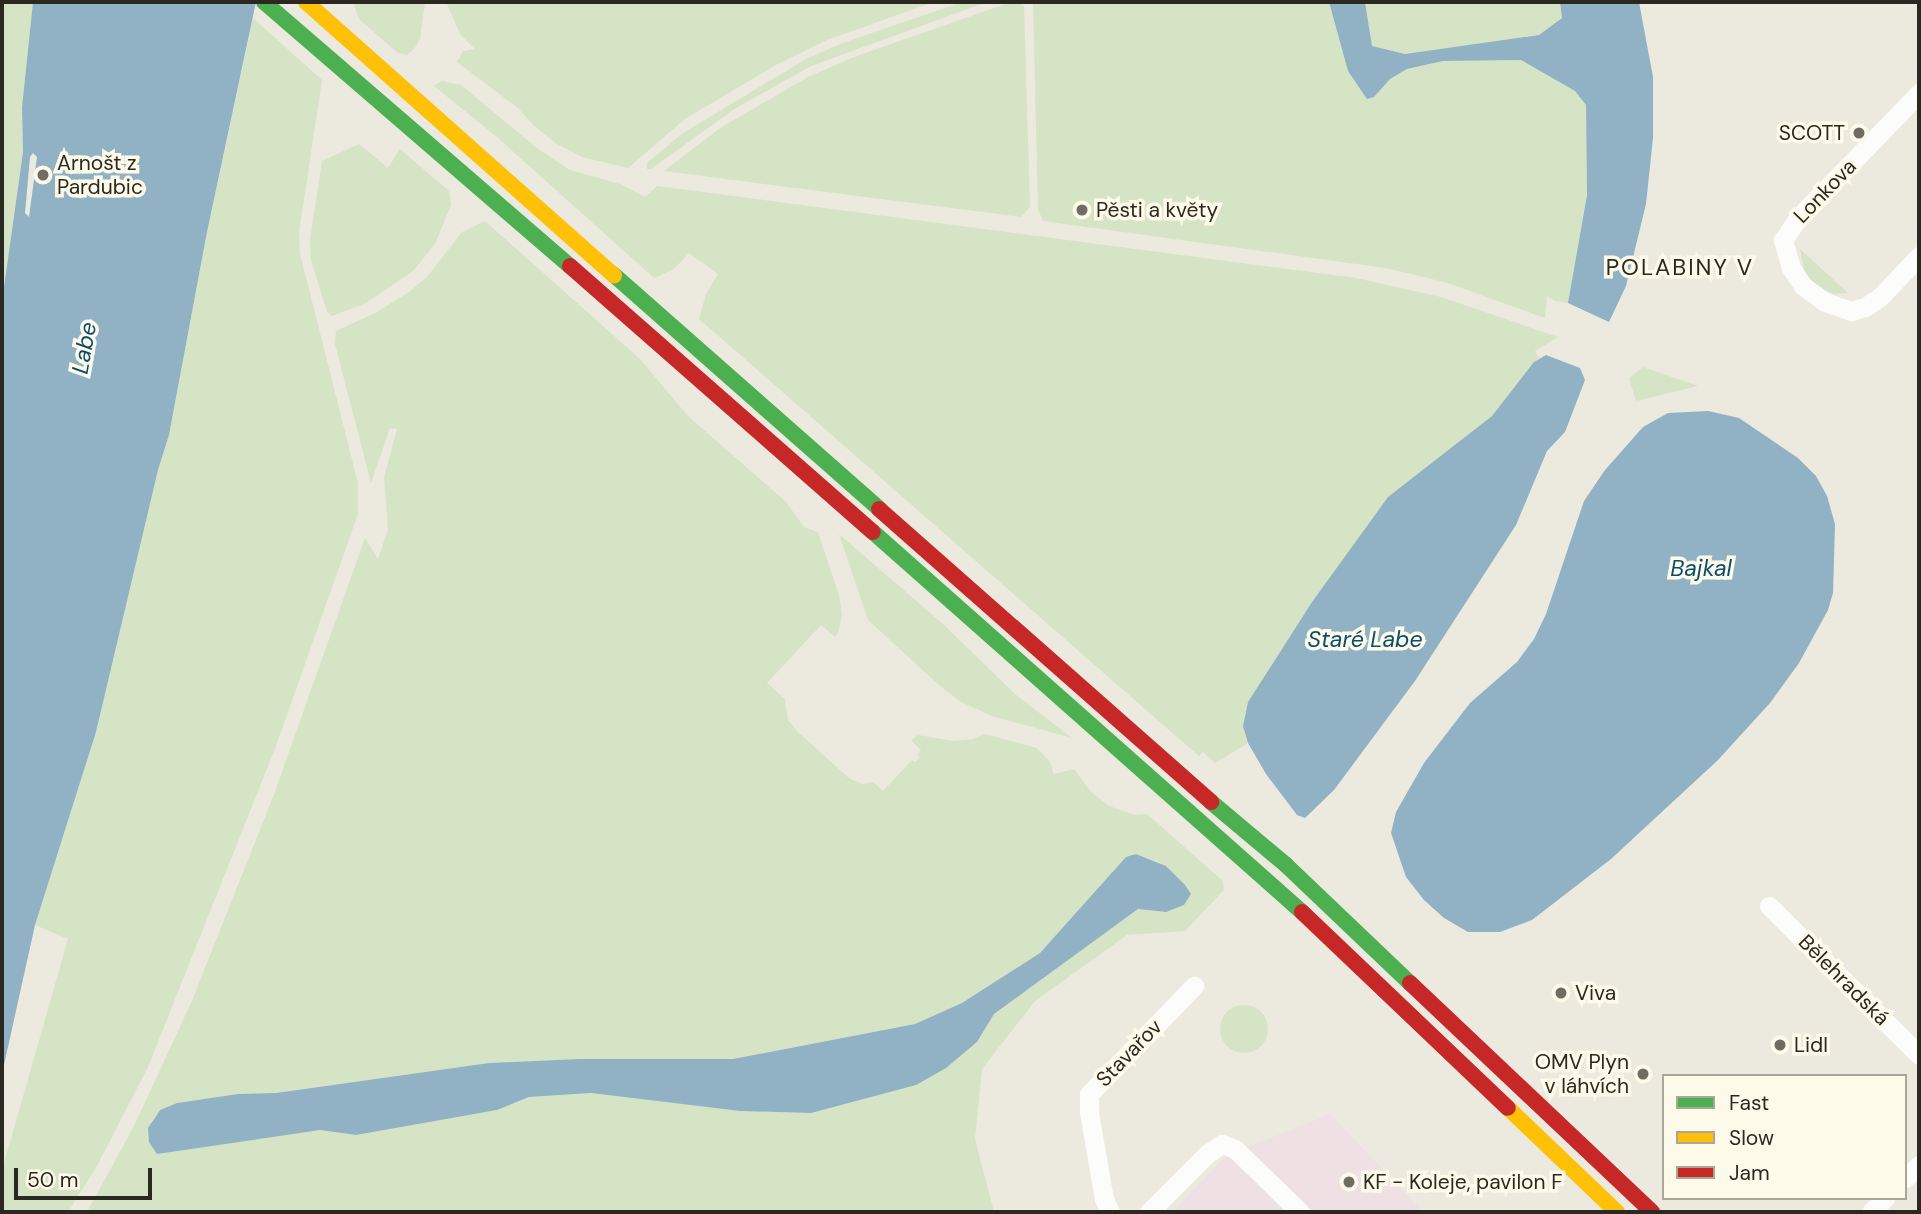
<!DOCTYPE html>
<html>
<head>
<meta charset="utf-8">
<style>
	body { margin:0 }
	#map { position:relative; width:1921px; height:1214px; overflow:hidden; background:#ece9df; font-family:"DM Sans",sans-serif }
	div>[style] { position:absolute }
	.education>* { inset:0; background:#efe1e3 }
	.green>* { inset:0; background:#d5e4c5 }
	.round { border-radius:50% }
	.water>* { inset:0; background:#90b2c4 }
	.pier>* { inset:0; background:#ece9df }
	.street>* { height:19px; margin:-9.5px; padding:0 9.5px; transform-origin:9.5px; border-radius:9.5px; background:#fcfcfa }
	.fast>* { height:16px; margin:-8px; padding:0 8px; transform-origin:8px; border-radius:8px; background:#4caf50 }
	.slow>* { height:16px; margin:-8px; padding:0 8px; transform-origin:8px; border-radius:8px; background:#ffc107 }
	.jam>* { height:16px; margin:-8px; padding:0 8px; transform-origin:8px; border-radius:8px; background:#c62828 }
	.dots>* { width:19px; height:19px; translate:-50% -50%; box-sizing:border-box; border:4px solid #fefaea; border-radius:50% }
	span { translate:-50% -50%; white-space:nowrap; text-align:center; line-height:1.15; -webkit-text-stroke:7px #fefaea; paint-order:stroke }
	.poi-label { font-size:21px; color:#2b2821 }
	.right { translate:-100% -50%; text-align:right }
	.left { translate:0 -50%; text-align:left }
	.street-label { font-size:21px; color:#2b2821 }
	.neighbourhood-label { font-size:23px; color:#2b2821; letter-spacing:2px }
	.water-label { font-size:23px; color:#0b4d6c; font-style:italic }
	.frame { position:absolute; inset:0; border:4px solid #2b2821; pointer-events:none }
	.legend { position:absolute; left:1662px; top:1074px; width:245px; height:126px; box-sizing:border-box; background:#fefaea; border:2px solid #aaa69a; margin:0; padding:9px 12px; list-style:none; font-size:21px; color:#2b2821 }
	.legend li { display:flex; align-items:center; gap:14px; height:35px }
	.legend b { width:35px; border:2px solid #aaa69a }
	.scale { position:absolute; left:14px; top:1168px; width:138px; height:32px; box-sizing:border-box; border:4px solid #2b2821; border-top:0; padding-left:9px; font-size:21px; line-height:24px; white-space:nowrap; color:#2b2821; -webkit-text-stroke:5px #fefaea; paint-order:stroke }
</style>
</head>
<body>
<div id="map">
	<div class="education">
		<div style="clip-path:polygon(1330px 1114px,1424px 1212px,1172px 1212px,1226px 1156px)"></div>
	</div>
	<div class="green">
		<div style="clip-path:polygon(2px 2px,33px 2px,22px 107px,23px 152px,2px 301px)"></div>
		<div style="clip-path:polygon(353px 2px,425px 2px,420px 39px,414px 49px,407px 55px,398px 53px,359px 19px)"></div>
		<div style="clip-path:polygon(446px 2px,934px 2px,827px 40px,776px 65px,685px 119px,628px 168px,582px 157px,557px 144px,533px 125px,518px 108px,457px 62px,463px 51px,475px 49px,460px 34px)"></div>
		<div style="clip-path:polygon(962px 2px,987px 2px,811px 66px,736px 108px,651px 169px,647px 169px,647px 163px,683px 133px,806px 59px,840px 44px)"></div>
		<div style="clip-path:polygon(1011px 2px,1020px 2px,1024px 6px,1030px 207px,1021px 217px,664px 171px,720px 128px,808px 77px,854px 57px)"></div>
		<div style="clip-path:polygon(1033px 2px,1329px 2px,1348px 71px,1374px 96px,1390px 79px,1407px 69px,1443px 61px,1521px 60px,1575px 91px,1586px 105px,1587px 195px,1568px 303px,1555px 301px,1547px 296px,1545px 318px,1448px 283px,1386px 268px,1043px 221px,1038px 209px)"></div>
		<div style="clip-path:polygon(1365px 2px,1560px 2px,1562px 18px,1539px 35px,1405px 54px,1372px 46px)"></div>
		<div style="clip-path:polygon(253px 18px,322px 80px,299px 233px,300px 254px,358px 483px,358px 514px,276px 746px,148px 1067px,97px 1166px,68px 1212px,2px 1212px,2px 1170px,68px 939px,35px 925px,96px 732px,158px 470px,169px 435px,207px 232px)"></div>
		<div style="clip-path:polygon(442px 81px,461px 85px,538px 149px,570px 170px,620px 184px,645px 197px,657px 186px,1356px 278px,1441px 297px,1558px 337px,1535px 351px,1539px 358px,1492px 416px,1388px 498px,1312px 602px,1248px 702px,1243px 726px,1248px 743px,1215px 763px,1203px 752px,1199px 756px,1162px 724px,699px 319px,706px 294px,718px 274px,689px 253px,674px 269px,654px 278px,497px 137px,434px 86px)"></div>
		<div style="clip-path:polygon(359px 144px,388px 168px,400px 149px,449px 191px,451px 205px,435px 244px,413px 271px,366px 303px,332px 316px,327px 312px,311px 260px,310px 240px,322px 161px)"></div>
		<div style="clip-path:polygon(evenodd,485px 221px,640px 359px,688px 416px,786px 502px,804px 527px,818px 532px,839px 595px,842px 615px,838px 633px,835px 637px,821px 625px,767px 683px,785px 699px,788px 720px,798px 732px,850px 779px,863px 784px,873px 782px,883px 791px,912px 760px,915px 762px,920px 757px,917px 755px,921px 750px,911px 740px,918px 735px,954px 741px,973px 739px,985px 734px,1037px 748px,1050px 762px,1054px 774px,1074px 769px,1091px 792px,1109px 806px,1135px 815px,1147px 814px,1223px 881px,1224px 890px,1185px 931px,1127px 935px,1035px 1001px,982px 1069px,975px 1139px,994px 1212px,87px 1212px,134px 1126px,191px 1003px,273px 797px,365px 538px,378px 559px,388px 529px,384px 477px,397px 429px,390px 428px,371px 483px,335px 344px,336px 331px,377px 312px,409px 292px,427px 277px,462px 232px,485px 221px,1136px 854px,1159px 862px,1166px 912px,1138px 909px,994px 1014px,977px 1042px,811px 1113px,740px 1111px,591px 1093px,529px 1097px,497px 1110px,356px 1135px,320px 1130px,150px 1122px,160px 1110px,177px 1103px,238px 1094px,276px 1093px,489px 1063px,578px 1059px,733px 1059px,915px 1024px,962px 1003px,1040px 953px,1136px 854px)"></div>
		<div style="clip-path:polygon(1800px 249px,1848px 293px,1833px 294px,1816px 286px,1805px 274px)"></div>
		<div style="clip-path:polygon(1643px 367px,1698px 386px,1636px 401px,1629px 378px)"></div>
		<div style="clip-path:polygon(839px 534px,944px 625px,1015px 694px,1072px 738px,992px 716px,961px 702px,940px 686px,868px 620px)"></div>
		<div class="round" style="left:1220px;top:1005px;width:48px;height:48px"></div>
	</div>
	<div class="water">
		<div style="clip-path:polygon(33px 2px,256px 2px,207px 232px,169px 435px,158px 470px,96px 732px,35px 925px,2px 1074px,2px 301px,23px 152px,22px 107px)"></div>
		<div style="clip-path:polygon(1329px 2px,1365px 2px,1372px 46px,1405px 54px,1539px 35px,1562px 18px,1560px 2px,1639px 2px,1653px 77px,1653px 138px,1646px 204px,1626px 286px,1609px 322px,1568px 303px,1587px 195px,1586px 105px,1575px 91px,1521px 60px,1443px 61px,1407px 69px,1390px 79px,1374px 97px,1367px 99px,1348px 71px)"></div>
		<div style="clip-path:polygon(1546px 355px,1580px 368px,1585px 380px,1565px 432px,1547px 451px,1516px 525px,1415px 681px,1334px 790px,1305px 818px,1297px 815px,1266px 774px,1248px 743px,1243px 726px,1248px 702px,1312px 602px,1388px 497px,1492px 416px,1534px 362px)"></div>
		<div style="clip-path:polygon(1708px 411px,1739px 418px,1798px 458px,1816px 476px,1827px 496px,1835px 524px,1833px 593px,1828px 610px,1799px 663px,1770px 703px,1718px 760px,1611px 859px,1532px 920px,1500px 932px,1468px 932px,1444px 918px,1424px 900px,1406px 877px,1391px 833px,1396px 812px,1424px 763px,1470px 703px,1517px 662px,1534px 639px,1546px 614px,1584px 501px,1605px 470px,1643px 427px,1668px 413px)"></div>
		<div style="clip-path:polygon(1136px 854px,1166px 866px,1185px 885px,1191px 894px,1184px 905px,1166px 912px,1138px 909px,994px 1014px,977px 1042px,946px 1068px,916px 1085px,811px 1113px,740px 1111px,591px 1093px,529px 1097px,497px 1110px,356px 1135px,320px 1130px,157px 1154px,149px 1142px,148px 1128px,160px 1110px,177px 1103px,238px 1094px,276px 1093px,489px 1063px,578px 1059px,733px 1059px,915px 1024px,962px 1003px,1040px 953px,1126px 857px)"></div>
	</div>
	<div class="pier">
		<div style="clip-path:polygon(33px 153px,37px 157px,29px 217px,25px 213px,30px 157px)"></div>
	</div>
	<div class="street">
		<div style="left:1919px;top:93px;width:174px;rotate:134.1deg"></div>
		<div style="left:1798px;top:218px;width:27px;rotate:124deg"></div>
		<div style="left:1783px;top:240px;width:29px;rotate:74deg"></div>
		<div style="left:1791px;top:268px;width:22px;rotate:56deg"></div>
		<div style="left:1803px;top:286px;width:27px;rotate:36deg"></div>
		<div style="left:1825px;top:302px;width:28px;rotate:19deg"></div>
		<div style="left:1851px;top:311px;width:15px;rotate:-16deg"></div>
		<div style="left:1865px;top:307px;width:18px;rotate:-34deg"></div>
		<div style="left:1880px;top:297px;width:57px;rotate:-46.4deg"></div>
		<div style="left:1769px;top:906px;width:211px;rotate:44.8deg"></div>
		<div style="left:1905px;top:1178px;width:19px;rotate:-43deg"></div>
		<div style="left:1110px;top:1212px;width:14px;rotate:-115deg"></div>
		<div style="left:1104px;top:1199px;width:88px;rotate:-99.8deg"></div>
		<div style="left:1089px;top:1112px;width:18px;rotate:-90deg"></div>
		<div style="left:1089px;top:1094px;width:151px;rotate:-45.8deg"></div>
		<div style="left:1149px;top:1212px;width:82px;rotate:-45deg"></div>
		<div style="left:1207px;top:1154px;width:18px;rotate:-34deg"></div>
		<div style="left:1222px;top:1144px;width:14px;rotate:21deg"></div>
		<div style="left:1235px;top:1149px;width:91px;rotate:44.1deg"></div>
		<div style="left:1871px;top:1212px;width:20px;rotate:-45deg"></div>
	</div>
	<div class="fast">
		<div style="left:264px;top:2px;width:404px;rotate:40.8deg"></div>
		<div style="left:614px;top:275px;width:354px;rotate:41.4deg"></div>
		<div style="left:873px;top:532px;width:573px;rotate:41.53deg"></div>
		<div style="left:1211px;top:802px;width:98px;rotate:40deg"></div>
		<div style="left:1286px;top:865px;width:171px;rotate:43.6deg"></div>
	</div>
	<div class="slow">
		<div style="left:306px;top:2px;width:412px;rotate:41.6deg"></div>
		<div style="left:1508px;top:1108px;width:151px;rotate:43.7deg"></div>
	</div>
	<div class="jam">
		<div style="left:570px;top:266px;width:403px;rotate:41.3deg"></div>
		<div style="left:879px;top:509px;width:443px;rotate:41.4deg"></div>
		<div style="left:1302px;top:912px;width:284px;rotate:43.6deg"></div>
		<div style="left:1410px;top:983px;width:333px;rotate:43.4deg"></div>
	</div>
	<div class="dots">
		<div style="left:1859px;top:133px;background:#6f6c64"></div>
		<div style="left:43px;top:175px;background:#6f6c64"></div>
		<div style="left:1082px;top:210px;background:#6f6c64"></div>
		<div style="left:1561px;top:993px;background:#6f6c64"></div>
		<div style="left:1780px;top:1045px;background:#6f6c64"></div>
		<div style="left:1643px;top:1074px;background:#6f6c64"></div>
		<div style="left:1349px;top:1182px;background:#6f6c64"></div>
	</div>
	<div class="poi-label">
		<span class="right" style="left:1845px;top:133px">SCOTT</span>
		<span class="left" style="left:57px;top:175px">Arnošt z<br>Pardubic</span>
		<span class="left" style="left:1096px;top:210px">Pěsti a květy</span>
		<span class="left" style="left:1575px;top:993px">Viva</span>
		<span class="left" style="left:1794px;top:1045px">Lidl</span>
		<span class="right" style="left:1629px;top:1074px">OMV Plyn<br>v láhvích</span>
		<span class="left" style="left:1363px;top:1182px">KF - Koleje, pavilon F</span>
	</div>
	<div class="street-label">
		<span style="left:1825px;top:191px;rotate:-46deg">Lonkova</span>
		<span style="left:1844px;top:980px;rotate:45deg">Bělehradská</span>
		<span style="left:1129px;top:1053px;rotate:-46deg">Stavařov</span>
	</div>
	<div class="neighbourhood-label">
		<span style="left:1680px;top:267px">POLABINY V</span>
	</div>
	<div class="water-label">
		<span style="left:84px;top:348px;rotate:-80deg">Labe</span>
		<span style="left:1701px;top:568px">Bajkal</span>
		<span style="left:1365px;top:639px">Staré Labe</span>
	</div>
	<div class="frame"></div>
	<ul class="legend">
	<li><b style="height:9px;background:#4caf50"></b>Fast</li>
	<li><b style="height:9px;background:#ffc107"></b>Slow</li>
	<li><b style="height:9px;background:#c62828"></b>Jam</li>
	</ul>
	<div class="scale">50 m</div>
</div>
</body>
</html>
